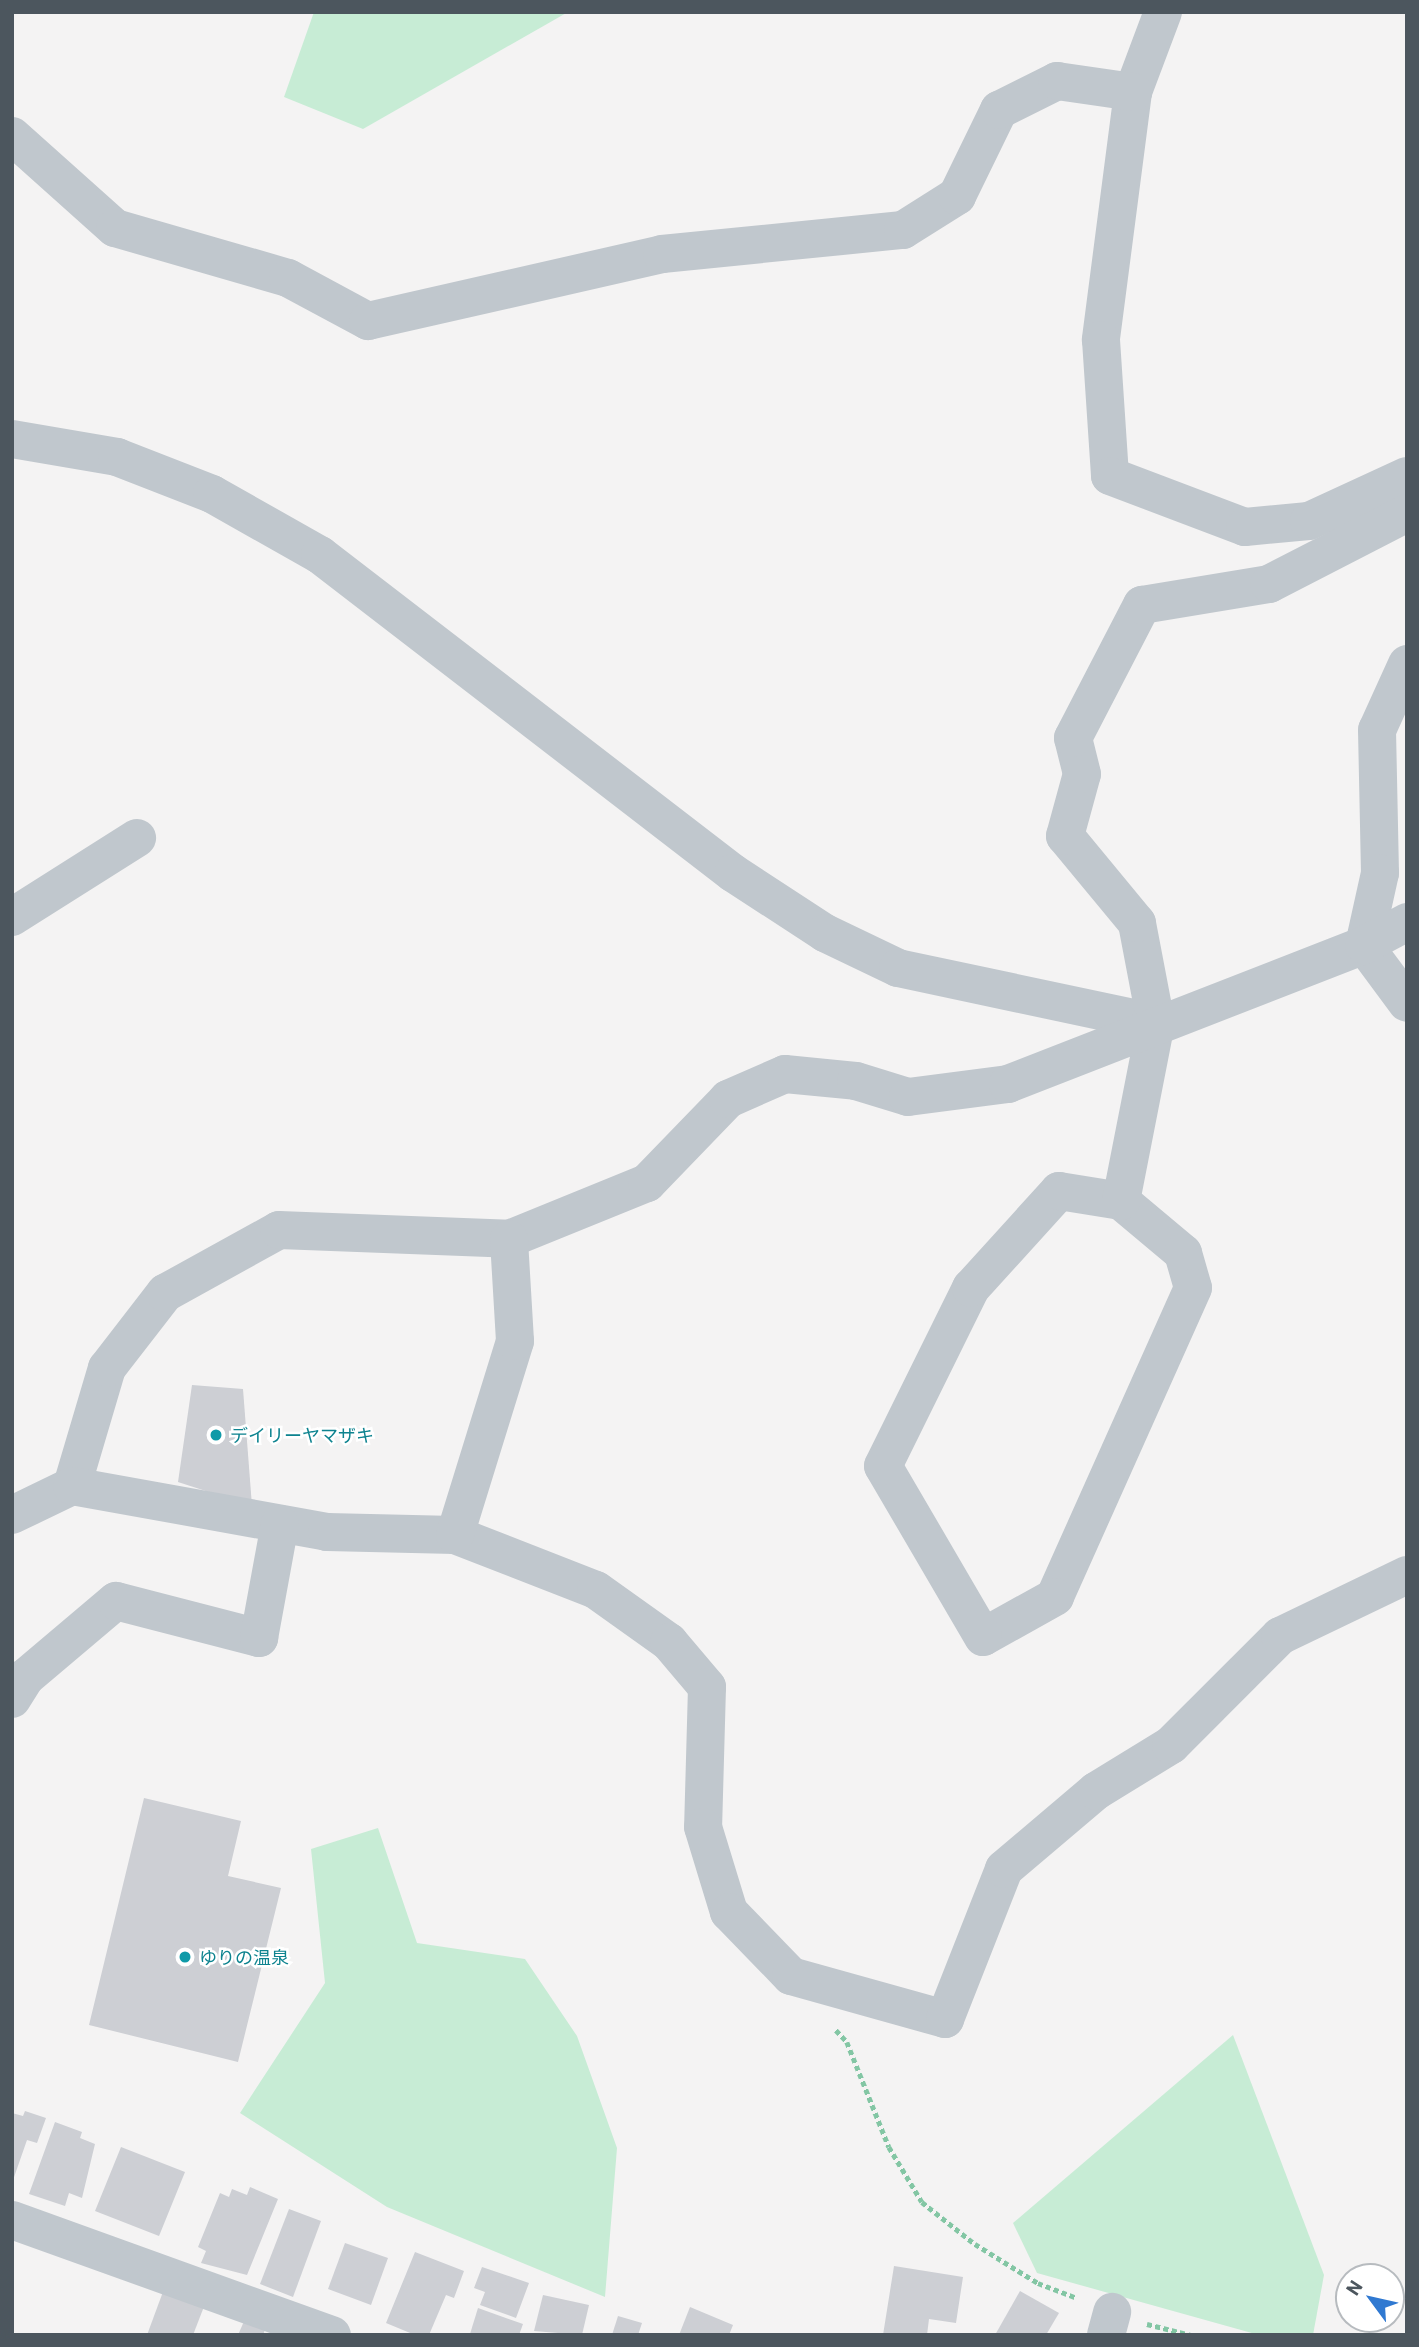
<!DOCTYPE html>
<html>
<head>
<meta charset="utf-8">
<style>
	body { margin:0 }
	#map { position:relative; width:1419px; height:2347px; overflow:hidden; background:#f4f3f3; font-family:Barlow,"Noto Sans JP",sans-serif }
	div>[style] { position:absolute }
	.green>* { inset:0; background:#c7ecd5 }
	.building>* { inset:0; background:#cdcfd4 }
	.path>* { height:4.5px; margin-top:-2.25px; transform-origin:0; background:repeating-linear-gradient(90deg,#83c6a4 0 5px,transparent 0 8.5px) }
	.street>* { height:38px; margin:-19px; padding:0 19px; transform-origin:19px; border-radius:19px; background:#c0c7cd }
	.dots>* { width:19px; height:19px; translate:-50% -50%; box-sizing:border-box; border:4px solid #fff; border-radius:50% }
	span { translate:-50% -50%; white-space:nowrap; text-align:center; line-height:1.15; -webkit-text-stroke:5px #fff; paint-order:stroke }
	.culture-label { font-size:18px; color:#0d838f }
	.left { translate:0 -50%; text-align:left }
	.frame { position:absolute; inset:0; border:14px solid #4c565e; pointer-events:none }
	.north { position:absolute; left:1335px; top:2263px; width:70px; height:70px; box-sizing:border-box; background:#fff; border:2px solid #b7bbbf; border-radius:50%; rotate:303deg; font-size:19px; font-weight:700; line-height:28px; text-align:center; color:#4c565e }
	.north::after { content:''; display:block; margin:auto; width:24px; height:32px; background:#3079d1; clip-path:polygon(50% 0,100% 100%,50% 72%,0 100%) }
</style>
</head>
<body>
<div id="map">
	<div class="green">
		<div style="clip-path:polygon(314px 12px,568px 12px,363px 129px,284px 97px)"></div>
		<div style="clip-path:polygon(378px 1828px,417px 1943px,525px 1959px,577px 2036px,617px 2148px,605px 2297px,387px 2207px,240px 2113px,325px 1983px,311px 1849px)"></div>
		<div style="clip-path:polygon(1233px 2035px,1324px 2275px,1313px 2335px,1259px 2335px,1037px 2273px,1013px 2223px)"></div>
	</div>
	<div class="building">
		<div style="clip-path:polygon(192px 1385px,243px 1389px,252px 1506px,178px 1482px)"></div>
		<div style="clip-path:polygon(144px 1798px,241px 1821px,228px 1876px,281px 1888px,238px 2062px,89px 2025px)"></div>
		<div style="clip-path:polygon(25px 2111px,46px 2118px,37px 2143px,27px 2140px,12px 2183px,12px 2113px,23px 2116px)"></div>
		<div style="clip-path:polygon(55px 2122px,82px 2132px,80px 2138px,95px 2144px,82px 2198px,69px 2193px,65px 2206px,29px 2194px)"></div>
		<div style="clip-path:polygon(121px 2147px,185px 2172px,159px 2236px,95px 2211px)"></div>
		<div style="clip-path:polygon(250px 2187px,278px 2199px,247px 2275px,201px 2263px,206px 2251px,198px 2247px,220px 2193px,229px 2197px,232px 2189px,247px 2195px)"></div>
		<div style="clip-path:polygon(289px 2209px,321px 2221px,293px 2297px,260px 2284px)"></div>
		<div style="clip-path:polygon(345px 2243px,388px 2258px,371px 2305px,328px 2289px)"></div>
		<div style="clip-path:polygon(415px 2252px,464px 2271px,454px 2298px,446px 2295px,429px 2335px,415px 2335px,386px 2323px)"></div>
		<div style="clip-path:polygon(894px 2266px,963px 2277px,956px 2323px,929px 2319px,927px 2335px,883px 2335px)"></div>
		<div style="clip-path:polygon(482px 2267px,529px 2283px,516px 2318px,480px 2305px,485px 2292px,474px 2288px)"></div>
		<div style="clip-path:polygon(164px 2289px,205px 2304px,193px 2335px,147px 2335px)"></div>
		<div style="clip-path:polygon(1020px 2291px,1059px 2313px,1046px 2335px,995px 2335px)"></div>
		<div style="clip-path:polygon(543px 2295px,589px 2305px,582px 2335px,534px 2331px)"></div>
		<div style="clip-path:polygon(690px 2307px,733px 2325px,729px 2335px,679px 2335px)"></div>
		<div style="clip-path:polygon(478px 2308px,523px 2324px,519px 2335px,470px 2334px)"></div>
		<div style="clip-path:polygon(618px 2316px,642px 2323px,638px 2335px,612px 2335px)"></div>
		<div style="clip-path:polygon(245px 2319px,266px 2327px,263px 2335px,238px 2335px)"></div>
	</div>
	<div class="path">
		<div style="left:836px;top:2030px;width:16px;rotate:47deg"></div>
		<div style="left:847px;top:2042px;width:113px;rotate:68.2deg"></div>
		<div style="left:889px;top:2147px;width:64px;rotate:59deg"></div>
		<div style="left:922px;top:2202px;width:68px;rotate:38.4deg"></div>
		<div style="left:975px;top:2244px;width:74px;rotate:31.8deg"></div>
		<div style="left:1038px;top:2283px;width:42px;rotate:21deg"></div>
		<div style="left:1147px;top:2324px;width:45px;rotate:14deg"></div>
	</div>
	<div class="street">
		<div style="left:1163px;top:12px;width:85px;rotate:110.6deg"></div>
		<div style="left:1133px;top:92px;width:250px;rotate:97.4deg"></div>
		<div style="left:1101px;top:340px;width:136px;rotate:86.2deg"></div>
		<div style="left:1110px;top:476px;width:144px;rotate:20.7deg"></div>
		<div style="left:1245px;top:527px;width:64px;rotate:-5.4deg"></div>
		<div style="left:1309px;top:521px;width:108px;rotate:-24.7deg"></div>
		<div style="left:12px;top:136px;width:138px;rotate:41.8deg"></div>
		<div style="left:115px;top:228px;width:180px;rotate:16.1deg"></div>
		<div style="left:288px;top:278px;width:91px;rotate:28.3deg"></div>
		<div style="left:368px;top:321px;width:302px;rotate:-12.8deg"></div>
		<div style="left:662px;top:254px;width:242px;rotate:-5.7deg"></div>
		<div style="left:903px;top:230px;width:64px;rotate:-32.2deg"></div>
		<div style="left:957px;top:196px;width:96px;rotate:-64deg"></div>
		<div style="left:999px;top:110px;width:65px;rotate:-26.6deg"></div>
		<div style="left:1057px;top:81px;width:77px;rotate:8.2deg"></div>
		<div style="left:12px;top:439px;width:107px;rotate:9.7deg"></div>
		<div style="left:117px;top:457px;width:102px;rotate:21.3deg"></div>
		<div style="left:212px;top:494px;width:124px;rotate:29.5deg"></div>
		<div style="left:320px;top:555px;width:521px;rotate:37.6deg"></div>
		<div style="left:733px;top:873px;width:110px;rotate:33.1deg"></div>
		<div style="left:825px;top:933px;width:81px;rotate:25.6deg"></div>
		<div style="left:898px;top:968px;width:264px;rotate:12deg"></div>
		<div style="left:1407px;top:664px;width:72px;rotate:114.4deg"></div>
		<div style="left:1377px;top:730px;width:143px;rotate:88.8deg"></div>
		<div style="left:1380px;top:873px;width:74px;rotate:102.5deg"></div>
		<div style="left:1364px;top:945px;width:72px;rotate:53.4deg"></div>
		<div style="left:12px;top:917px;width:148px;rotate:-32.3deg"></div>
		<div style="left:1121px;top:1201px;width:81px;rotate:40deg"></div>
		<div style="left:1183px;top:1253px;width:36px;rotate:74deg"></div>
		<div style="left:1193px;top:1288px;width:338px;rotate:114.1deg"></div>
		<div style="left:1055px;top:1597px;width:82px;rotate:150.9deg"></div>
		<div style="left:983px;top:1637px;width:198px;rotate:-120.3deg"></div>
		<div style="left:883px;top:1466px;width:199px;rotate:-63.7deg"></div>
		<div style="left:971px;top:1288px;width:131px;rotate:-47.8deg"></div>
		<div style="left:1059px;top:1191px;width:63px;rotate:9.2deg"></div>
		<div style="left:1121px;top:1201px;width:181px;rotate:-78.9deg"></div>
		<div style="left:1156px;top:1023px;width:102px;rotate:-100.8deg"></div>
		<div style="left:1137px;top:923px;width:113px;rotate:-129.6deg"></div>
		<div style="left:1065px;top:836px;width:64px;rotate:-74.7deg"></div>
		<div style="left:1082px;top:774px;width:37px;rotate:-104deg"></div>
		<div style="left:1073px;top:738px;width:150px;rotate:-62.6deg"></div>
		<div style="left:1142px;top:605px;width:129px;rotate:-9.4deg"></div>
		<div style="left:1269px;top:584px;width:155px;rotate:-27.2deg"></div>
		<div style="left:72px;top:1486px;width:123px;rotate:-73.5deg"></div>
		<div style="left:107px;top:1368px;width:95px;rotate:-52.3deg"></div>
		<div style="left:165px;top:1293px;width:130px;rotate:-28.9deg"></div>
		<div style="left:279px;top:1230px;width:230px;rotate:2.2deg"></div>
		<div style="left:509px;top:1239px;width:149px;rotate:-22.1deg"></div>
		<div style="left:647px;top:1183px;width:117px;rotate:-46deg"></div>
		<div style="left:728px;top:1099px;width:62px;rotate:-23.7deg"></div>
		<div style="left:785px;top:1074px;width:71px;rotate:5.6deg"></div>
		<div style="left:856px;top:1081px;width:54px;rotate:17.1deg"></div>
		<div style="left:908px;top:1097px;width:101px;rotate:-7.4deg"></div>
		<div style="left:1008px;top:1084px;width:382px;rotate:-21.3deg"></div>
		<div style="left:1364px;top:945px;width:49px;rotate:-28.1deg"></div>
		<div style="left:12px;top:1515px;width:67px;rotate:-25.8deg"></div>
		<div style="left:72px;top:1486px;width:259px;rotate:10.2deg"></div>
		<div style="left:327px;top:1532px;width:128px;rotate:1.3deg"></div>
		<div style="left:455px;top:1535px;width:151px;rotate:21.3deg"></div>
		<div style="left:596px;top:1590px;width:90px;rotate:35.5deg"></div>
		<div style="left:669px;top:1642px;width:59px;rotate:49.8deg"></div>
		<div style="left:707px;top:1687px;width:140px;rotate:91.6deg"></div>
		<div style="left:703px;top:1827px;width:89px;rotate:73deg"></div>
		<div style="left:729px;top:1912px;width:89px;rotate:45.9deg"></div>
		<div style="left:791px;top:1976px;width:160px;rotate:15.6deg"></div>
		<div style="left:945px;top:2019px;width:161px;rotate:-68.5deg"></div>
		<div style="left:1004px;top:1869px;width:121px;rotate:-40.3deg"></div>
		<div style="left:1096px;top:1791px;width:88px;rotate:-31.5deg"></div>
		<div style="left:1171px;top:1745px;width:154px;rotate:-45deg"></div>
		<div style="left:1280px;top:1636px;width:141px;rotate:-25.7deg"></div>
		<div style="left:455px;top:1535px;width:203px;rotate:-72.8deg"></div>
		<div style="left:515px;top:1341px;width:102px;rotate:-93.4deg"></div>
		<div style="left:12px;top:1699px;width:26px;rotate:-58deg"></div>
		<div style="left:26px;top:1677px;width:118px;rotate:-40.2deg"></div>
		<div style="left:116px;top:1601px;width:148px;rotate:14.5deg"></div>
		<div style="left:259px;top:1638px;width:116px;rotate:-79.6deg"></div>
		<div style="left:12px;top:2220px;width:340px;rotate:19.8deg"></div>
		<div style="left:1106px;top:2335px;width:24px;rotate:-75deg"></div>
	</div>
	<div class="dots">
		<div style="left:216px;top:1435px;background:#0f9aa8"></div>
		<div style="left:185px;top:1957px;background:#0f9aa8"></div>
	</div>
	<div class="culture-label">
		<span class="left" style="left:230px;top:1435px">デイリーヤマザキ</span>
		<span class="left" style="left:199px;top:1957px">ゆりの温泉</span>
	</div>
	<div class="frame"></div>
	<div class="north">N</div>
</div>
</body>
</html>
